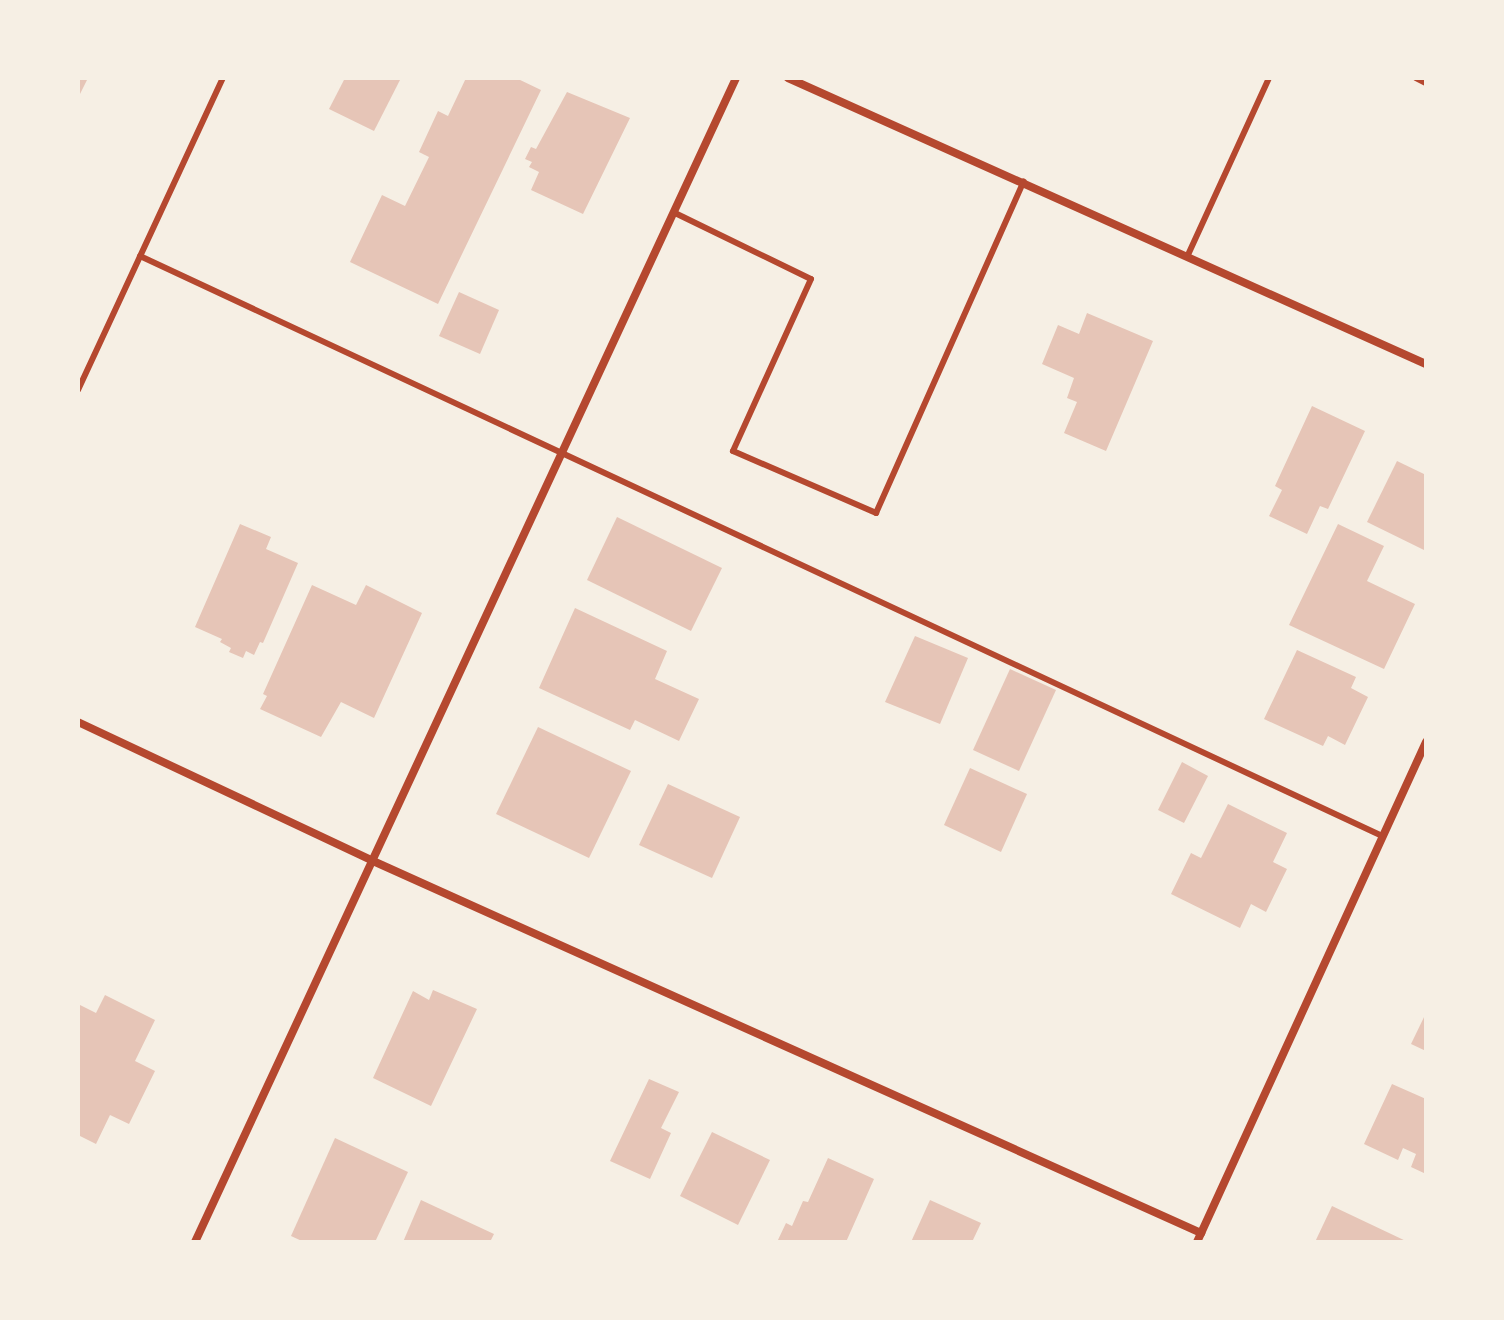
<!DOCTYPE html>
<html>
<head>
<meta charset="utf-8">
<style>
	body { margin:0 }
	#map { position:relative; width:1504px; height:1320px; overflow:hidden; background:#f6efe4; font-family:Poppins,sans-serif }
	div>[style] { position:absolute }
	.building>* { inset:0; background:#e6c5b7 }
	.service>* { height:6px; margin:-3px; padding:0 3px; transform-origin:3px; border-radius:3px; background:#b5482f }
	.minor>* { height:8px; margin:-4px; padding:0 4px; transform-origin:4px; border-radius:4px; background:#b5482f }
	span { translate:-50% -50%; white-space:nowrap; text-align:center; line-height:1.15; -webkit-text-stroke:6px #f6efe4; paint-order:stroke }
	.frame { position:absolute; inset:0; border:80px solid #f6efe4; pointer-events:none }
</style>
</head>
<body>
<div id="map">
	<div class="building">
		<div style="clip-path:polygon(78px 78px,88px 78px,78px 98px)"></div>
		<div style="clip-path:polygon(345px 78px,401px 78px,374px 131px,329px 109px)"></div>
		<div style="clip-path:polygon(466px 78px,516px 78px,541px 90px,438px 304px,350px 262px,382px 195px,405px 206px,429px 157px,419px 152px,438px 111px,448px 116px)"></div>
		<div style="clip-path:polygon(567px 92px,630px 118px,583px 214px,531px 190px,539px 172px,529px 167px,532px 162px,525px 159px,531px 147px,536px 149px)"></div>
		<div style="clip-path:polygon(459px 292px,499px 310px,480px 354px,439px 336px)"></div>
		<div style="clip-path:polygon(1087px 313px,1153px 341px,1106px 451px,1064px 433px,1077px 402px,1067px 398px,1074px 378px,1042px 364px,1058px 325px,1079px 334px)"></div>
		<div style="clip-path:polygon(1312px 406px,1365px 431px,1328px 509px,1320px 506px,1307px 534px,1269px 516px,1282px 490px,1275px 486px)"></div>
		<div style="clip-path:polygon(1397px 461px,1426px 475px,1424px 550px,1367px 522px)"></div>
		<div style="clip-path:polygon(617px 517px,722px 568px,691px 631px,587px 580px)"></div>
		<div style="clip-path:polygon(240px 524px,271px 537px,266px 549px,298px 563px,263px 643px,260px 642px,254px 655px,246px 651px,243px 658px,229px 652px,231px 648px,220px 642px,222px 639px,195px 627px)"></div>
		<div style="clip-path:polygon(1338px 524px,1384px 546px,1367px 581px,1415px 604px,1384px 669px,1289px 625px)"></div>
		<div style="clip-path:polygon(312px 585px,356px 605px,366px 585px,422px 613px,374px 718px,341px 702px,321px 737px,260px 709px,267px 696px,263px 694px)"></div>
		<div style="clip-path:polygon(575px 608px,667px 651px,655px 679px,699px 699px,679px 741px,635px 720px,630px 730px,539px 688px)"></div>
		<div style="clip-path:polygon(915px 636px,968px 658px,940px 724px,885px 702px)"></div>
		<div style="clip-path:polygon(1297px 650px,1356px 677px,1351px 688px,1368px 697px,1345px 745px,1328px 736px,1323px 746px,1264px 719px)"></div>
		<div style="clip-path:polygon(1010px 669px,1056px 690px,1019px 771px,973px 750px)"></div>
		<div style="clip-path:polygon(538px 727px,631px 771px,589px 858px,496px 814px)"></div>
		<div style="clip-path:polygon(1182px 762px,1208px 776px,1184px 823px,1158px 810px)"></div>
		<div style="clip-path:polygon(970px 768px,1027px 794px,1001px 852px,944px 825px)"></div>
		<div style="clip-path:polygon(668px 784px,740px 817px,712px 878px,639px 845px)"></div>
		<div style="clip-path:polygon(1228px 804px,1287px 833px,1273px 862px,1287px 869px,1266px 912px,1251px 904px,1240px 928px,1171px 894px,1191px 853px,1201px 858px)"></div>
		<div style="clip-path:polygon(433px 990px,477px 1009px,431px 1106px,373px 1078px,413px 991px,429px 1000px)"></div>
		<div style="clip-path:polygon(105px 995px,155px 1020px,135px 1061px,155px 1071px,129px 1124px,110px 1115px,96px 1144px,78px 1135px,78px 1004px,96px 1013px)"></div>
		<div style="clip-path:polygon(1426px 1013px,1426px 1051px,1411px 1044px)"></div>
		<div style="clip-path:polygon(649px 1079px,679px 1092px,661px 1128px,671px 1133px,650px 1179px,610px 1161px)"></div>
		<div style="clip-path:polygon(1392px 1084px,1426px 1099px,1426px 1174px,1411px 1167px,1416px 1154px,1403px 1148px,1398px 1160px,1364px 1144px)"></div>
		<div style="clip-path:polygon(712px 1132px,770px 1160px,738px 1225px,680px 1196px)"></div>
		<div style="clip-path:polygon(335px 1138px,408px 1172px,375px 1242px,304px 1242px,291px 1236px)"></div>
		<div style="clip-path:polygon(828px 1158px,874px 1179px,846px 1242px,777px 1242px,786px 1223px,792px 1226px,803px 1201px,808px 1202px)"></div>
		<div style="clip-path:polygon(421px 1200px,494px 1234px,490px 1242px,403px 1242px)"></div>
		<div style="clip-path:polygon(930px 1200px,981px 1223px,972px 1242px,911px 1242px)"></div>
		<div style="clip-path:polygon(1332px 1206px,1408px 1242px,1315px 1242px)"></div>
	</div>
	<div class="service">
		<div style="left:1416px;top:78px;width:11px;rotate:27deg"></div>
		<div style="left:675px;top:213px;width:151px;rotate:25.9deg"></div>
		<div style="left:811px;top:279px;width:189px;rotate:114.4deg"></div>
		<div style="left:733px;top:451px;width:156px;rotate:23.4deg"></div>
		<div style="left:876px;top:513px;width:363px;rotate:-66deg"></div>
		<div style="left:140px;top:256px;width:1371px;rotate:25.03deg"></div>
		<div style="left:1187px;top:257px;width:197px;rotate:-65.4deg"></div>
		<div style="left:78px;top:390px;width:344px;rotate:-65.1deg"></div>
	</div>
	<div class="minor">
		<div style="left:788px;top:78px;width:699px;rotate:24.15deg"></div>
		<div style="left:78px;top:722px;width:326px;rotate:25.2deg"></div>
		<div style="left:373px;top:861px;width:908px;rotate:24.19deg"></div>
		<div style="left:195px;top:1242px;width:1284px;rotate:-65.07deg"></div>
		<div style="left:1197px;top:1242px;width:550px;rotate:-65.39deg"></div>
	</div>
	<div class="frame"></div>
</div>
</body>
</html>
